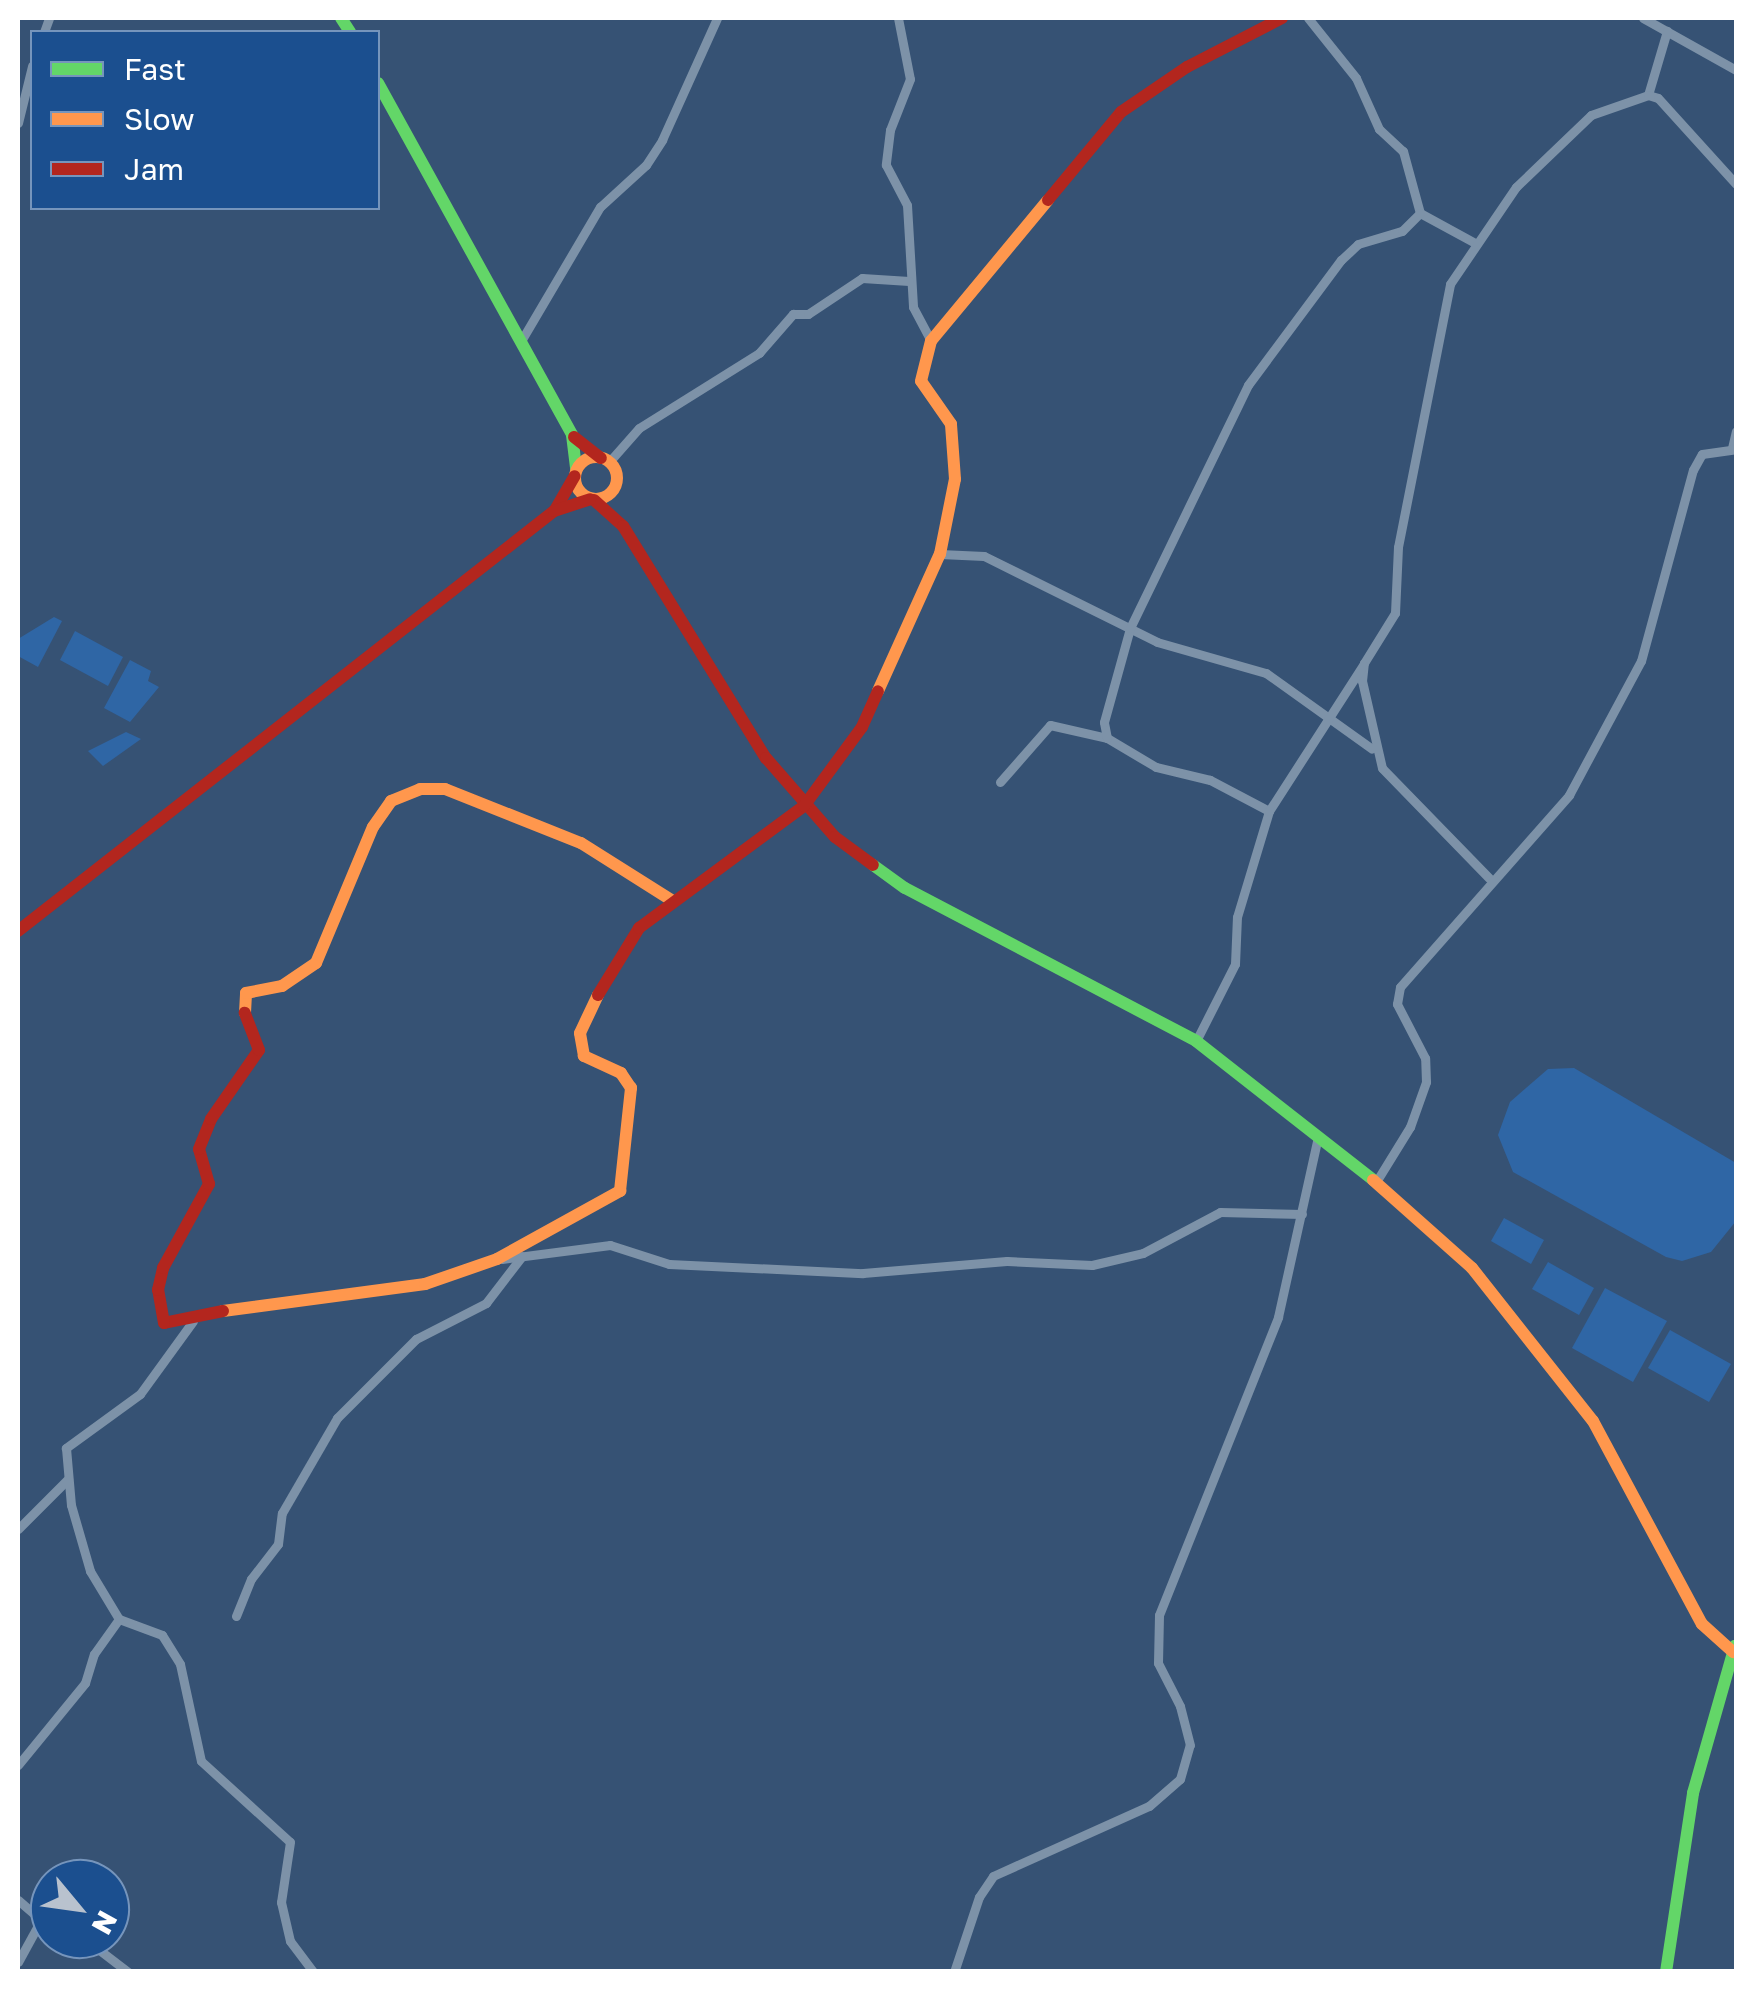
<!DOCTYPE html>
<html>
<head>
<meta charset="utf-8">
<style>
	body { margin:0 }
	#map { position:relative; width:1754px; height:1989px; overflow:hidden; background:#365274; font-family:"Golos Text",sans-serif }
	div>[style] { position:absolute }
	.green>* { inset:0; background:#2f66a5 }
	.street>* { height:9px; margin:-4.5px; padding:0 4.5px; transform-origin:4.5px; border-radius:4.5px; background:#7d92a8 }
	.fast>* { height:12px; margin:-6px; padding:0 6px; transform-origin:6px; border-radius:6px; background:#63d668 }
	.slow>* { height:12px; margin:-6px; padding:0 6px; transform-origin:6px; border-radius:6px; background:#ff974d }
	.slow>.ring { margin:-6px; padding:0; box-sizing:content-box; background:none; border:12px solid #ff974d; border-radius:50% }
	.jam>* { height:12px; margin:-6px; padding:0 6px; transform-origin:6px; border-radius:6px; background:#b3261e }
	span { translate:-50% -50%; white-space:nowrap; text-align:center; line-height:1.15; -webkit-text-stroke:9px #1b4f8f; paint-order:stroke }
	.frame { position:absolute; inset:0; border:20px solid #fff; pointer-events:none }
	.legend { position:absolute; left:30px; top:30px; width:350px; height:180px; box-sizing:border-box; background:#1b4f8f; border:2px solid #7695bc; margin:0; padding:12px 18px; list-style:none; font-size:30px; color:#fff }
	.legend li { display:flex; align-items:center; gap:20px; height:50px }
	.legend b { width:50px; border:2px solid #7695bc }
	.north { position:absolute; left:30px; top:1859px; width:100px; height:100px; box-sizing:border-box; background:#1b4f8f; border:2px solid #7695bc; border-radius:50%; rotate:119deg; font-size:28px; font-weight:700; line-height:40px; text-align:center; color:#fff }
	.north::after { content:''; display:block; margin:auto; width:35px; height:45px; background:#b9c2ce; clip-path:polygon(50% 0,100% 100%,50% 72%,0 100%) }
</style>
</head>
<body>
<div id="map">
	<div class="green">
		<div style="clip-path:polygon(54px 617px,62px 621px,38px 667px,18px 656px,18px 639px)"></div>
		<div style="clip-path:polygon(75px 631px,123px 657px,108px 686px,60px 660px)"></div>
		<div style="clip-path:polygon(130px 660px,151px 671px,148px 681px,159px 687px,130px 722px,104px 708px)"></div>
		<div style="clip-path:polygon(126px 732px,141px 739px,103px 766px,88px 751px)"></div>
		<div style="clip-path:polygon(1574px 1068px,1736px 1163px,1736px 1221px,1711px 1252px,1682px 1261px,1666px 1257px,1513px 1172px,1498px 1135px,1510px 1102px,1548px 1069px)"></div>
		<div style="clip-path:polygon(1504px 1218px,1544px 1240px,1531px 1264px,1491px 1241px)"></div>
		<div style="clip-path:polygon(1548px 1262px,1594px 1288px,1579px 1315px,1532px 1289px)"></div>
		<div style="clip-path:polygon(1605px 1288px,1667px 1321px,1633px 1382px,1572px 1348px)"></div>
		<div style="clip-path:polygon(1670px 1330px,1731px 1364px,1709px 1402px,1648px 1368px)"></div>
	</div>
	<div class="street">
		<div style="left:898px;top:18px;width:62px;rotate:78.9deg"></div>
		<div style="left:910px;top:79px;width:55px;rotate:111.4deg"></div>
		<div style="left:890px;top:130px;width:35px;rotate:97deg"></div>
		<div style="left:886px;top:165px;width:45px;rotate:62.3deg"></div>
		<div style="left:907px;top:205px;width:102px;rotate:86.6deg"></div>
		<div style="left:913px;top:307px;width:38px;rotate:62deg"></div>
		<div style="left:1308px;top:18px;width:77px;rotate:51.3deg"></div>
		<div style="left:1356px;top:78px;width:56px;rotate:65.7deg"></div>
		<div style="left:1379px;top:129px;width:33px;rotate:43deg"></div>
		<div style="left:1403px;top:151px;width:64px;rotate:74.7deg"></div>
		<div style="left:1420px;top:213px;width:63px;rotate:28.6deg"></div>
		<div style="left:1643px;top:18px;width:107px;rotate:29.2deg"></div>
		<div style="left:44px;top:32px;width:15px;rotate:-70deg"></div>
		<div style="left:1648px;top:95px;width:67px;rotate:-73.5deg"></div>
		<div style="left:18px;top:123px;width:59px;rotate:-76.2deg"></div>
		<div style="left:521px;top:341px;width:156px;rotate:-59.5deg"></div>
		<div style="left:600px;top:207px;width:62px;rotate:-42.4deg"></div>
		<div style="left:646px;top:165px;width:30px;rotate:-57deg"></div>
		<div style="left:662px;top:140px;width:134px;rotate:-65.7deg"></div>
		<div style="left:1732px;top:448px;width:17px;rotate:-77deg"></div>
		<div style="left:609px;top:462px;width:45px;rotate:-48.6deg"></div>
		<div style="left:639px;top:428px;width:142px;rotate:-32deg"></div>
		<div style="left:759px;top:353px;width:52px;rotate:-48.9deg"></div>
		<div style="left:793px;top:314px;width:15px"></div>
		<div style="left:808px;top:314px;width:65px;rotate:-33.7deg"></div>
		<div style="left:862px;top:278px;width:47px;rotate:3.7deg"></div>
		<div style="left:940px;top:554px;width:44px;rotate:2.6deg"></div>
		<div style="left:984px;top:556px;width:193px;rotate:26.4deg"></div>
		<div style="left:1157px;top:642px;width:113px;rotate:15.9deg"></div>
		<div style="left:1266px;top:673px;width:130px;rotate:35.6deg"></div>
		<div style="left:1000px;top:782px;width:76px;rotate:-48.7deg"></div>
		<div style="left:1050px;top:725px;width:58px;rotate:12.8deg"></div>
		<div style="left:1269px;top:811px;width:67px;rotate:-152.3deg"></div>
		<div style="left:1210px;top:780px;width:56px;rotate:-166.5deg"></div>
		<div style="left:1156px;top:767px;width:57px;rotate:-149.4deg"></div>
		<div style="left:1107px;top:738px;width:16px;rotate:-101deg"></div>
		<div style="left:1104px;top:722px;width:98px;rotate:-74.5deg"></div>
		<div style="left:1130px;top:628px;width:270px;rotate:-64.1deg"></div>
		<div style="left:1248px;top:385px;width:156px;rotate:-53.4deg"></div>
		<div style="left:1341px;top:260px;width:23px;rotate:-43deg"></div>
		<div style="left:1358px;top:244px;width:46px;rotate:-16.5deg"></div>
		<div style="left:1402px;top:231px;width:25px;rotate:-45deg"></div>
		<div style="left:1489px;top:878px;width:153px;rotate:-134.2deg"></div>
		<div style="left:1382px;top:768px;width:89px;rotate:-102.9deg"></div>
		<div style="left:1362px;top:681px;width:18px;rotate:-84deg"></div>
		<div style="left:1364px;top:663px;width:59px;rotate:-58.2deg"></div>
		<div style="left:1395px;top:613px;width:66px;rotate:-87.4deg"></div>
		<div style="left:1398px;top:547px;width:268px;rotate:-78.8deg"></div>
		<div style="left:1450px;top:284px;width:117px;rotate:-55.8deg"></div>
		<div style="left:1516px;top:187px;width:104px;rotate:-43.8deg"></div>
		<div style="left:1591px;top:115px;width:60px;rotate:-19.3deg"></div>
		<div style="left:1648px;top:95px;width:10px;rotate:17deg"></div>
		<div style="left:1658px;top:98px;width:116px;rotate:47.8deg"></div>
		<div style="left:1196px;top:1041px;width:86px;rotate:-63.1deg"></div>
		<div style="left:1235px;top:964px;width:47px;rotate:-87.6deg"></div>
		<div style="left:1237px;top:917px;width:111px;rotate:-73.2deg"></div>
		<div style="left:1269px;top:811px;width:174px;rotate:-57.2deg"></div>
		<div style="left:1376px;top:1182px;width:65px;rotate:-58.3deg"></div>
		<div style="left:1410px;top:1127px;width:48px;rotate:-70.4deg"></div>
		<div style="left:1426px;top:1082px;width:24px;rotate:-92deg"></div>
		<div style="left:1425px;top:1058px;width:61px;rotate:-117.4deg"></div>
		<div style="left:1397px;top:1004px;width:17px;rotate:-80deg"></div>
		<div style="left:1400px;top:987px;width:256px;rotate:-48.6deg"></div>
		<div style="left:1569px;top:795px;width:152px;rotate:-61.8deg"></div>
		<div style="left:1641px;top:661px;width:198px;rotate:-74.8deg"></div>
		<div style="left:1693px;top:470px;width:18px;rotate:-61deg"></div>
		<div style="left:1702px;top:454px;width:34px;rotate:-8deg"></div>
		<div style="left:502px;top:1259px;width:109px;rotate:-7.4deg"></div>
		<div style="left:610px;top:1245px;width:62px;rotate:17.9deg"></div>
		<div style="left:669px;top:1264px;width:194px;rotate:2.7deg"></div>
		<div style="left:863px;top:1273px;width:144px;rotate:-4.8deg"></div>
		<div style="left:1007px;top:1261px;width:85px;rotate:2.7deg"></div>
		<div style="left:1092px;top:1265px;width:52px;rotate:-13.2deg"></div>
		<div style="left:1143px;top:1253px;width:87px;rotate:-28deg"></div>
		<div style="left:1220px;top:1212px;width:82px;rotate:1.4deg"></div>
		<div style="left:193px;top:1321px;width:90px;rotate:126deg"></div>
		<div style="left:140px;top:1394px;width:92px;rotate:143.9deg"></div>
		<div style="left:66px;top:1448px;width:57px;rotate:85deg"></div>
		<div style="left:71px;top:1505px;width:69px;rotate:73.9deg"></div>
		<div style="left:90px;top:1571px;width:56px;rotate:58.9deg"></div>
		<div style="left:119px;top:1619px;width:46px;rotate:20.4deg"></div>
		<div style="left:162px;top:1635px;width:34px;rotate:58deg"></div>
		<div style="left:180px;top:1664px;width:99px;rotate:77.8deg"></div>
		<div style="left:201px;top:1761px;width:120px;rotate:42.3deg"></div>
		<div style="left:290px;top:1842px;width:61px;rotate:98.5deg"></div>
		<div style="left:281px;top:1902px;width:40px;rotate:77deg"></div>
		<div style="left:290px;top:1941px;width:39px;rotate:53deg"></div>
		<div style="left:18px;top:1529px;width:71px;rotate:-45deg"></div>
		<div style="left:236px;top:1616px;width:40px;rotate:-68deg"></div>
		<div style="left:251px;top:1579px;width:44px;rotate:-52.4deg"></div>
		<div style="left:278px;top:1544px;width:31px;rotate:-83deg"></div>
		<div style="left:282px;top:1513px;width:110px;rotate:-59.9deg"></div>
		<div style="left:337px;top:1418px;width:112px;rotate:-45deg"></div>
		<div style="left:416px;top:1339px;width:79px;rotate:-27.2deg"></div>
		<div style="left:486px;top:1303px;width:59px;rotate:-52.5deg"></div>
		<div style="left:18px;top:1765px;width:106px;rotate:-50.7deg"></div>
		<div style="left:85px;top:1683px;width:30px;rotate:-73deg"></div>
		<div style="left:94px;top:1654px;width:43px;rotate:-54.5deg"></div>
		<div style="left:18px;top:1900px;width:30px;rotate:41deg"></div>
		<div style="left:85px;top:1939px;width:54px;rotate:37.5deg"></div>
		<div style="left:18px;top:1962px;width:48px;rotate:-61.3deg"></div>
		<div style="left:41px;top:1920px;width:9px;rotate:-18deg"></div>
		<div style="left:954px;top:1972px;width:79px;rotate:-71.6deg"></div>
		<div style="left:979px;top:1897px;width:25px;rotate:-56deg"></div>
		<div style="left:993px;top:1876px;width:171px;rotate:-24.2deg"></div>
		<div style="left:1149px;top:1806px;width:41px;rotate:-41.1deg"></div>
		<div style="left:1180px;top:1779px;width:35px;rotate:-74deg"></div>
		<div style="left:1190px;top:1745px;width:40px;rotate:-104.4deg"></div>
		<div style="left:1180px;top:1706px;width:48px;rotate:-117.1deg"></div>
		<div style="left:1158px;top:1663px;width:48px;rotate:-88.8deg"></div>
		<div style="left:1159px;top:1615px;width:321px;rotate:-68.2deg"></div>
		<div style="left:1278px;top:1317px;width:185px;rotate:-77.5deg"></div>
	</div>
	<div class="fast">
		<div style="left:341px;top:18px;width:17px;rotate:57deg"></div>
		<div style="left:378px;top:83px;width:402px;rotate:61.1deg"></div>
		<div style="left:572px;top:435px;width:35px;rotate:83deg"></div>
		<div style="left:873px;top:865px;width:39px;rotate:36deg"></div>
		<div style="left:905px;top:888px;width:329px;rotate:27.7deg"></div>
		<div style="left:1196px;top:1041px;width:225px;rotate:38.1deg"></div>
		<div style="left:1666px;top:1972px;width:181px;rotate:-81.4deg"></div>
		<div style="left:1693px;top:1793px;width:153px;rotate:-74.1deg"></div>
	</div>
	<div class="slow">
		<div class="ring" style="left:575px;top:457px;width:30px;height:30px"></div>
		<div style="left:878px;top:691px;width:150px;rotate:-65.7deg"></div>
		<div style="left:940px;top:554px;width:76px;rotate:-78.7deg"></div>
		<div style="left:955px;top:479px;width:55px;rotate:-94.2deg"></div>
		<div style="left:951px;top:424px;width:52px;rotate:-124.9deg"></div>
		<div style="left:921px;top:381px;width:41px;rotate:-76deg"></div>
		<div style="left:931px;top:341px;width:183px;rotate:-50.3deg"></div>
		<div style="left:245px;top:1013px;width:20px;rotate:-87deg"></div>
		<div style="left:246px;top:993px;width:37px;rotate:-11deg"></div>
		<div style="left:282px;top:986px;width:41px;rotate:-34.1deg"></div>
		<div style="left:316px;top:963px;width:147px;rotate:-67.3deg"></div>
		<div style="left:373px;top:827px;width:32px;rotate:-55deg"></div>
		<div style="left:391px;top:801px;width:31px;rotate:-22deg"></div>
		<div style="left:420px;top:789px;width:25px"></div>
		<div style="left:445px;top:789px;width:146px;rotate:21.7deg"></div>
		<div style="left:581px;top:843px;width:107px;rotate:32.3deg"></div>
		<div style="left:1373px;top:1180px;width:132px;rotate:41.6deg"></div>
		<div style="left:1472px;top:1268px;width:195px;rotate:51.7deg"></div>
		<div style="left:1593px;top:1421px;width:230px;rotate:61.8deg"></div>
		<div style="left:1702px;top:1624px;width:42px;rotate:42.1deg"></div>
		<div style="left:223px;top:1311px;width:204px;rotate:-7.6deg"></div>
		<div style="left:425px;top:1284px;width:76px;rotate:-19.1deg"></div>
		<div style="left:497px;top:1259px;width:141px;rotate:-28.9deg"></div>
		<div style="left:620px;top:1191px;width:104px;rotate:-83.9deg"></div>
		<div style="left:631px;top:1088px;width:18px;rotate:-124deg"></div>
		<div style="left:621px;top:1073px;width:41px;rotate:-155.3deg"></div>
		<div style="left:584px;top:1056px;width:23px;rotate:-100deg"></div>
		<div style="left:580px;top:1033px;width:42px;rotate:-64.7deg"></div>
	</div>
	<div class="jam">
		<div style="left:1048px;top:200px;width:114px;rotate:-50.3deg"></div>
		<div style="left:1121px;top:112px;width:80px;rotate:-34.3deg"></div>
		<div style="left:1187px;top:67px;width:107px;rotate:-27.3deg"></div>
		<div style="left:574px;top:437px;width:34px;rotate:38deg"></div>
		<div style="left:594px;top:500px;width:39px;rotate:42deg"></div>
		<div style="left:623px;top:526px;width:273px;rotate:58.4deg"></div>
		<div style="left:766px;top:758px;width:105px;rotate:48.9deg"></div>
		<div style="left:835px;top:837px;width:47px;rotate:36.4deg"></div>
		<div style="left:555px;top:510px;width:39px;rotate:-60deg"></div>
		<div style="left:18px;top:931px;width:681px;rotate:-38.08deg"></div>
		<div style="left:554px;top:511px;width:38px;rotate:-18deg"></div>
		<div style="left:598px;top:995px;width:79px;rotate:-58.5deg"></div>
		<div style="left:639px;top:928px;width:205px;rotate:-36.5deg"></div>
		<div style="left:804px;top:806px;width:98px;rotate:-53.7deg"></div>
		<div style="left:862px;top:727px;width:39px;rotate:-66deg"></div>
		<div style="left:223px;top:1311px;width:60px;rotate:168.5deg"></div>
		<div style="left:164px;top:1323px;width:34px;rotate:-100deg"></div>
		<div style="left:158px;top:1290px;width:23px;rotate:-77deg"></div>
		<div style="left:163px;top:1268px;width:96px;rotate:-61.3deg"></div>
		<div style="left:209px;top:1184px;width:36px;rotate:-106deg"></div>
		<div style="left:199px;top:1149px;width:32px;rotate:-68deg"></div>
		<div style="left:211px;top:1119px;width:84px;rotate:-55.2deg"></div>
		<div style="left:259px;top:1050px;width:40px;rotate:-111deg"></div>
	</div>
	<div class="frame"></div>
	<ul class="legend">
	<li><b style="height:12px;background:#63d668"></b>Fast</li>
	<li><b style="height:12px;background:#ff974d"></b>Slow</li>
	<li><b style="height:12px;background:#b3261e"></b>Jam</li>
	</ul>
	<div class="north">N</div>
</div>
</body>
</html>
